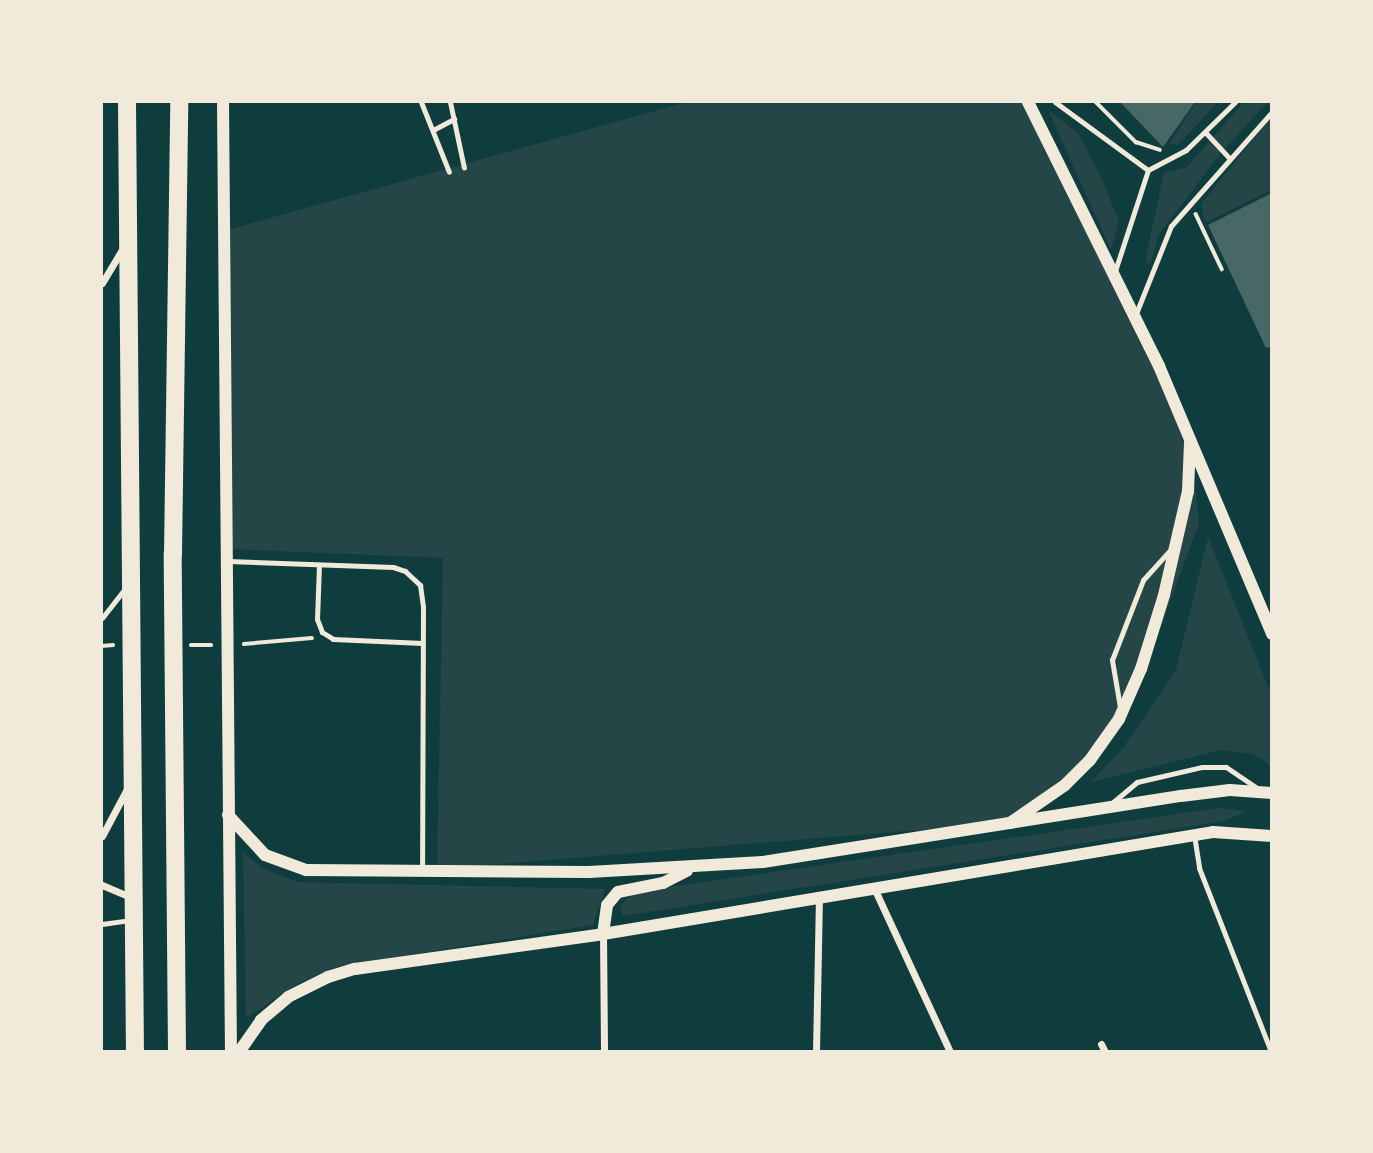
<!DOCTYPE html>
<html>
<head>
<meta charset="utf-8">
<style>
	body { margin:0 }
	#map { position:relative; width:1373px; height:1153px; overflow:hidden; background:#0f3d3e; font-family:Poppins,sans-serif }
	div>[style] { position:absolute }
	.green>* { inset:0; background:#244646 }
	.building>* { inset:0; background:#486865 }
	.path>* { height:3.5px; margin:-1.75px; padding:0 1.75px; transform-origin:1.75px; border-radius:1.75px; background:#f1e9da }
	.service>* { height:5px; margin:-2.5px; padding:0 2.5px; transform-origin:2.5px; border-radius:2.5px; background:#f1e9da }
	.minor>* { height:7px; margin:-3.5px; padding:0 3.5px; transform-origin:3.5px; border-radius:3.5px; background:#f1e9da }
	.tertiary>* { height:12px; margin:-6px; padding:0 6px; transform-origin:6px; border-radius:6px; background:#f1e9da }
	.trunk>* { height:18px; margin:-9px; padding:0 9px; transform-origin:9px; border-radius:9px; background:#f1e9da }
	span { translate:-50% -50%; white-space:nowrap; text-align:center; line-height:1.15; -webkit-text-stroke:6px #f1e9da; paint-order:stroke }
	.frame { position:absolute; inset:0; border:103px solid #f1e9da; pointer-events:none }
</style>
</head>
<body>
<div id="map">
	<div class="green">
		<div style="clip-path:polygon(687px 102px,1031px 102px,1190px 439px,1199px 523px,1138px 689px,1090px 764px,1017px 822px,437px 869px,443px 558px,230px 549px,227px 230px)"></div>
		<div style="clip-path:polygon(1196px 102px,1218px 102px,1178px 145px,1169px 144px)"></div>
		<div style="clip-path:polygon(1244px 102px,1268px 102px,1221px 153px,1159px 234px,1150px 265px,1145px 262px,1164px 173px,1187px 167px)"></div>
		<div style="clip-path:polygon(1048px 110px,1078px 133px,1102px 179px,1119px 222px,1111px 250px)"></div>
		<div style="clip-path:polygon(1271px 118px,1271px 190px,1205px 223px,1201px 204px)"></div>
		<div style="clip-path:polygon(1208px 537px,1271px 694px,1271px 766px,1253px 754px,1221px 750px,1091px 782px,1123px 748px,1176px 670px)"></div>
		<div style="clip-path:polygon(1219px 808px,1247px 811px,1224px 821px,623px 916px,620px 906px,634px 892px)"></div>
		<div style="clip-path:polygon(243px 852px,263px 868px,297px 882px,605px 889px,593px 925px,335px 967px,297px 984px,246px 1018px)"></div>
	</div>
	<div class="building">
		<div style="clip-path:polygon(1120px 102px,1195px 102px,1163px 147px)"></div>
		<div style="clip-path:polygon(1272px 193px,1272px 346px,1266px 348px,1208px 225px)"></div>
	</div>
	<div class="path">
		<div style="left:1096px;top:102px;width:57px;rotate:45deg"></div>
		<div style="left:1136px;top:142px;width:25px;rotate:18deg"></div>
		<div style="left:1196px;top:214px;width:61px;rotate:64.7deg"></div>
		<div style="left:244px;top:644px;width:68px;rotate:-5deg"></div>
		<div style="left:191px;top:645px;width:20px"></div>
		<div style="left:102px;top:646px;width:11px;rotate:-5deg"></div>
	</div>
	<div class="service">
		<div style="left:421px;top:102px;width:75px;rotate:68.2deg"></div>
		<div style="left:450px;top:102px;width:67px;rotate:78deg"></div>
		<div style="left:1055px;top:102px;width:115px;rotate:36.2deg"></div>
		<div style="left:1148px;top:170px;width:43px;rotate:-27.8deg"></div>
		<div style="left:1186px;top:150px;width:69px;rotate:-44.4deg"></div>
		<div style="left:433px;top:130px;width:24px;rotate:-28deg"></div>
		<div style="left:1205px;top:132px;width:35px;rotate:47deg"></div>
		<div style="left:1115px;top:271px;width:106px;rotate:-71.9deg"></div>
		<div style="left:1135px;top:316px;width:97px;rotate:-68.2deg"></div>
		<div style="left:1171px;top:226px;width:152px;rotate:-48.5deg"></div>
		<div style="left:228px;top:561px;width:165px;rotate:2.1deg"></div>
		<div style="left:393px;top:567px;width:13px;rotate:18deg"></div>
		<div style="left:405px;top:571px;width:21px;rotate:43deg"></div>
		<div style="left:420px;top:585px;width:22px;rotate:82deg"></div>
		<div style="left:423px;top:607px;width:263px;rotate:90.2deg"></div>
		<div style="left:319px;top:565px;width:54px;rotate:92.1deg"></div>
		<div style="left:317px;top:619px;width:14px;rotate:69deg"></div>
		<div style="left:322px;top:632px;width:13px;rotate:32deg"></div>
		<div style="left:333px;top:639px;width:90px;rotate:2.5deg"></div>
		<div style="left:102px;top:618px;width:37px;rotate:-52deg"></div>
		<div style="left:1120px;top:707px;width:48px;rotate:-99.7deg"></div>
		<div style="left:1112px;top:660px;width:86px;rotate:-68.8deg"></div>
		<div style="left:1143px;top:580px;width:42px;rotate:-47.9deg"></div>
		<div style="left:1112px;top:803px;width:33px;rotate:-40deg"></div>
		<div style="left:1137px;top:782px;width:67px;rotate:-13deg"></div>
		<div style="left:1202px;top:767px;width:24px"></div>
		<div style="left:1226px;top:767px;width:41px;rotate:34.1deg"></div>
		<div style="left:1194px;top:835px;width:33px;rotate:81deg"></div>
		<div style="left:1199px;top:868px;width:198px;rotate:68.6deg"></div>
		<div style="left:102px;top:924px;width:28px;rotate:-8deg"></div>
	</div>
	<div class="minor">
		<div style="left:102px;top:283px;width:41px;rotate:-59deg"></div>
		<div style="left:102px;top:836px;width:55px;rotate:-62deg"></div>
		<div style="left:102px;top:885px;width:33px;rotate:23deg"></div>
		<div style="left:874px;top:888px;width:181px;rotate:65.1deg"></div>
		<div style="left:603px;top:934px;width:118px;rotate:89.5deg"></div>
		<div style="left:1101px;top:1044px;width:9px;rotate:63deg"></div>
		<div style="left:816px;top:1052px;width:154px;rotate:-88.9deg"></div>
	</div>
	<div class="tertiary">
		<div style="left:223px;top:102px;width:950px;rotate:89.52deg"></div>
		<div style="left:1028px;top:102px;width:295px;rotate:63.6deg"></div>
		<div style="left:1159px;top:366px;width:291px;rotate:67.1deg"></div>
		<div style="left:228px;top:815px;width:54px;rotate:47.2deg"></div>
		<div style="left:265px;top:855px;width:44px;rotate:20.1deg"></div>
		<div style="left:306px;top:870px;width:283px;rotate:0.4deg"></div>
		<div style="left:589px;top:872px;width:174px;rotate:-3.3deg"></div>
		<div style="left:763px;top:862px;width:423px;rotate:-9deg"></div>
		<div style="left:1181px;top:796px;width:49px;rotate:-7deg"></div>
		<div style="left:1230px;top:790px;width:42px;rotate:4.1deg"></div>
		<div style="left:1010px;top:823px;width:67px;rotate:-34.6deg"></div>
		<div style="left:1065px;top:785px;width:35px;rotate:-45deg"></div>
		<div style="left:1090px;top:760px;width:50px;rotate:-54.7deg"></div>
		<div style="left:1119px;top:719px;width:55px;rotate:-66.3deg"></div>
		<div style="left:1141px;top:669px;width:77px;rotate:-72.7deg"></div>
		<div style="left:1164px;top:595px;width:107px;rotate:-77deg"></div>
		<div style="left:1188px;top:491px;width:48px;rotate:-87.6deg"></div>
		<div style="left:603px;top:934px;width:29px;rotate:-82deg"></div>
		<div style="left:607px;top:905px;width:17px;rotate:-50deg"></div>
		<div style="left:618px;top:892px;width:46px;rotate:-11.3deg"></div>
		<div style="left:663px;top:883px;width:27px;rotate:-27deg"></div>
		<div style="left:239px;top:1052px;width:39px;rotate:-55deg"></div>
		<div style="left:261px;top:1020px;width:35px;rotate:-40deg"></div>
		<div style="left:288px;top:997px;width:45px;rotate:-26.6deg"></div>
		<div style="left:328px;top:977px;width:28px;rotate:-17deg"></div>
		<div style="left:355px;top:969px;width:250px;rotate:-8deg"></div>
		<div style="left:603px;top:934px;width:618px;rotate:-9.49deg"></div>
		<div style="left:1213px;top:832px;width:59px;rotate:3.9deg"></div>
	</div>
	<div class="trunk">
		<div style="left:127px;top:102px;width:950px;rotate:89.52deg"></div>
		<div style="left:177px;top:1052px;width:498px;rotate:-90.5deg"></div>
		<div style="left:173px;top:554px;width:452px;rotate:-89.2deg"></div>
	</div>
	<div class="frame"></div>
</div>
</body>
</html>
